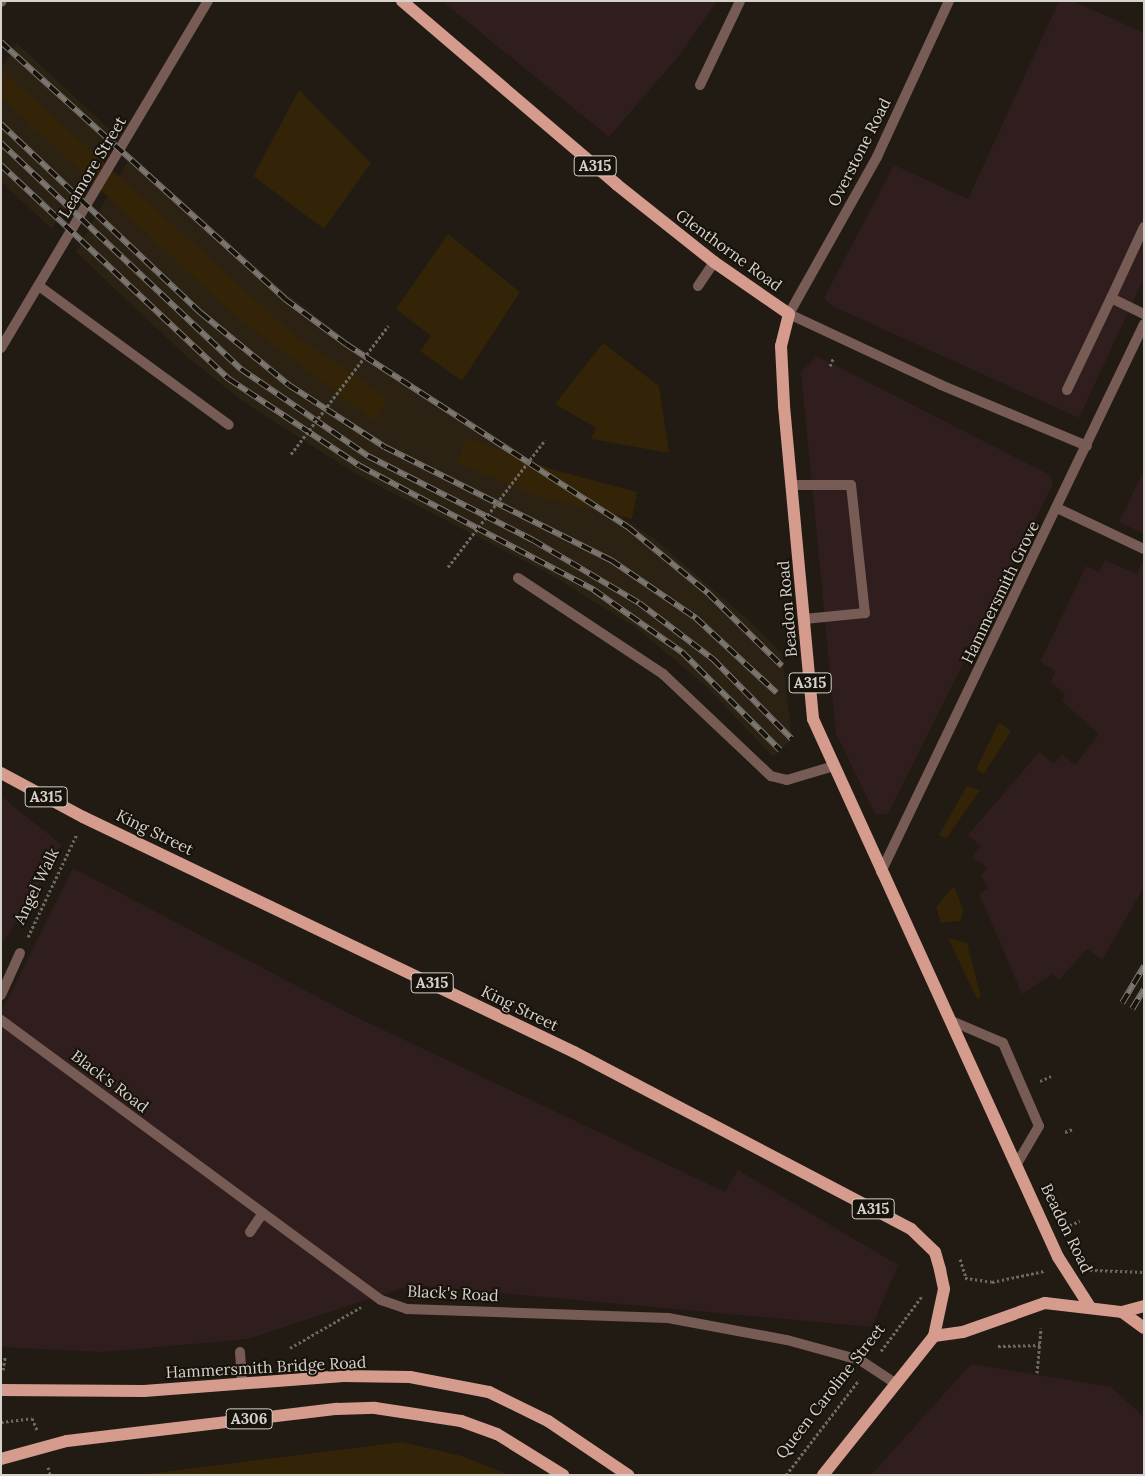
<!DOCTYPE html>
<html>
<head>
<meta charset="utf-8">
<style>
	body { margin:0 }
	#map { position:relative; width:1145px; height:1476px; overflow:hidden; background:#211b13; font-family:Lora,serif }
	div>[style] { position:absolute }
	.commercial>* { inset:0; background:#301d1d }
	.built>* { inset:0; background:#2b2214 }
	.green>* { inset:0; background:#332307 }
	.path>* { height:3px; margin-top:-1.5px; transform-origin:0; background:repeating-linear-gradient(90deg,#6d6861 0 2.5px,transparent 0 5px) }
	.lane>* { height:10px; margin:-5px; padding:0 5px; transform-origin:5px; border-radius:5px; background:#775c55 }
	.street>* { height:10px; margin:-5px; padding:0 5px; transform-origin:5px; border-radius:5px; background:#775c55 }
	.primary>* { height:12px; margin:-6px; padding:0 6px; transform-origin:6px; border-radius:6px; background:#d59c8d }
	.rail>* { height:5.5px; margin-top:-2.75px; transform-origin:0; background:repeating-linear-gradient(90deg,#17120a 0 11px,#7b766f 0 22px); box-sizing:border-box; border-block:1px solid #7b766f }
	.path-bridge>* { height:3px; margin-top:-1.5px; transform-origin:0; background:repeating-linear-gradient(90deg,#6d6861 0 2.5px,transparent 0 5px) }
	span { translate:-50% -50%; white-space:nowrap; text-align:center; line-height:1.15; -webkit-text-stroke:4px #17120a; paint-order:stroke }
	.shield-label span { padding:1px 4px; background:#17120a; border:1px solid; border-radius:4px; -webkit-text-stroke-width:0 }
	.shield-label { font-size:15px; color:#d6d2cc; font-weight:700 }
	.street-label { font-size:16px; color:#d6d2cc }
	.frame { position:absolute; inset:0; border:2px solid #d6d2cc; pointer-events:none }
</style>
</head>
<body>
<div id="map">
	<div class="commercial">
		<div style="clip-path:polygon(442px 1px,717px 1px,679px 56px,609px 137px)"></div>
		<div style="clip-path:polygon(1059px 1px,1073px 1px,1144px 33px,1144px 278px,1079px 418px,832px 306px,824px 298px,894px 165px,968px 199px)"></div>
		<div style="clip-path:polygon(817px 356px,1050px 475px,1053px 484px,888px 814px,875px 814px,836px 734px,801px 372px)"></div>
		<div style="clip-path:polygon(1144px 470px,1144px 534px,1119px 522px)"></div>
		<div style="clip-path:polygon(1144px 557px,1144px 887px,1102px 960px,1087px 949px,1059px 980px,1053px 974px,1022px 994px,979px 894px,988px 888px,981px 876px,987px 868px,972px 857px,981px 846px,968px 835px,1039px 752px,1054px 764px,1062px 754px,1075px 765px,1099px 734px,1062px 701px,1065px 694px,1051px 682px,1055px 671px,1040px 662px,1086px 566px,1099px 572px,1105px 560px,1137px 574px)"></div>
		<div style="clip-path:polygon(1px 796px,62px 845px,1px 946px)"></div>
		<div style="clip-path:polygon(73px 868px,350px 1014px,725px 1192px,738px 1170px,898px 1265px,872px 1327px,412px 1285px,248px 1339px,103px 1352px,1px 1347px,1px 1012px)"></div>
		<div style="clip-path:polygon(971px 1364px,1111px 1387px,1144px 1417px,1144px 1475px,871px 1475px)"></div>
	</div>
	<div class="built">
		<div style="clip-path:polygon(17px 43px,112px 132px,52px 229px,1px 182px,1px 68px)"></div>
		<div style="clip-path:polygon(131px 155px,287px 294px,360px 350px,652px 537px,745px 617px,782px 654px,792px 739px,773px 757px,707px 687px,638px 629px,550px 574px,356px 474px,244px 402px,186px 356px,76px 252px)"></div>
	</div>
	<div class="green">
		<div style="clip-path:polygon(1px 69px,294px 335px,388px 398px,375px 422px,233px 314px,1px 97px)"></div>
		<div style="clip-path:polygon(299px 90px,371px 163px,324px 229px,253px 176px)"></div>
		<div style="clip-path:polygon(448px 234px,520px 292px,462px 381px,420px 351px,431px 336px,396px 309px)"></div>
		<div style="clip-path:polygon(603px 343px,659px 386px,669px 453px,591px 439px,596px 428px,555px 404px)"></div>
		<div style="clip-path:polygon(467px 438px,551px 469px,637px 492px,632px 519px,538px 496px,457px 463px)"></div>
		<div style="clip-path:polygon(999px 722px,1011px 731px,984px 774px,976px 769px)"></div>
		<div style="clip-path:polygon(967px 786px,980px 790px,946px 839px,939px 835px)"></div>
		<div style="clip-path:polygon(954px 886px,963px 909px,961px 921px,941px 923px,936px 907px)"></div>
		<div style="clip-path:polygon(948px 938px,967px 943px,981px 997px,977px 999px)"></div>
		<div style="clip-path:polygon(402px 1442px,462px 1456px,509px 1475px,138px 1475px)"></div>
	</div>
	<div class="path">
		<div style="left:830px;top:366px;width:8px;rotate:-67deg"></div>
		<div style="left:28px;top:937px;width:114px;rotate:-64.6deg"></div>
		<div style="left:1040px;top:1081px;width:12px;rotate:-24deg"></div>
		<div style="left:1065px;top:1132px;width:9px;rotate:-21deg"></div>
		<div style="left:1065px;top:1227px;width:16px;rotate:-22deg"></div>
		<div style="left:960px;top:1259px;width:19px;rotate:72deg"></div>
		<div style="left:1090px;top:1270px;width:54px;rotate:2.1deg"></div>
		<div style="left:965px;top:1278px;width:27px;rotate:8deg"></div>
		<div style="left:992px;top:1282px;width:53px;rotate:-11.9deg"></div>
		<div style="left:998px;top:1346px;width:45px;rotate:-1.3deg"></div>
		<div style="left:290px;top:1348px;width:82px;rotate:-30deg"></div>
		<div style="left:881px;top:1351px;width:69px;rotate:-53.3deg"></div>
		<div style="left:3px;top:1370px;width:13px;rotate:-81deg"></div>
		<div style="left:1037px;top:1373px;width:45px;rotate:-84.9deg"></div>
		<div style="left:1px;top:1422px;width:31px;rotate:-7deg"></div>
		<div style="left:32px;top:1418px;width:13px;rotate:67deg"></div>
		<div style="left:48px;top:1467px;width:8px;rotate:76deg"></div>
		<div style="left:786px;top:1475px;width:120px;rotate:-52.5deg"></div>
	</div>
	<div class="lane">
		<div style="left:1144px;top:227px;width:78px;rotate:114.9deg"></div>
		<div style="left:1111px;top:298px;width:37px;rotate:26deg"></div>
		<div style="left:39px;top:286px;width:235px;rotate:36.2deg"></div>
		<div style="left:698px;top:286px;width:29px;rotate:-56deg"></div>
		<div style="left:1067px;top:390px;width:102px;rotate:-64.4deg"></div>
		<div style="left:791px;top:485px;width:60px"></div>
		<div style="left:851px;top:485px;width:129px;rotate:83.8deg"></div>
		<div style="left:865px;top:613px;width:61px;rotate:174.4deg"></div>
		<div style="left:1057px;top:508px;width:96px;rotate:25.2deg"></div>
		<div style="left:518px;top:578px;width:174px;rotate:33.5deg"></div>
		<div style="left:663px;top:674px;width:149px;rotate:43.4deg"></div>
		<div style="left:771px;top:776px;width:16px;rotate:14deg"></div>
		<div style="left:787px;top:780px;width:49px;rotate:-16.6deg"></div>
		<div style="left:954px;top:1022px;width:53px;rotate:23.2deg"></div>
		<div style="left:1003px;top:1043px;width:90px;rotate:66.6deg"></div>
		<div style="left:1039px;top:1126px;width:42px;rotate:120.3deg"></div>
		<div style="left:250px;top:1232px;width:23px;rotate:-56deg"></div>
		<div style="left:240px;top:1352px;width:31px;rotate:86deg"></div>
	</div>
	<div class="street">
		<div style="left:949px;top:1px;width:172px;rotate:114.8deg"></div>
		<div style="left:877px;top:157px;width:180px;rotate:119.3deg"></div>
		<div style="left:789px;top:314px;width:168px;rotate:25deg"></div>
		<div style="left:941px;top:385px;width:158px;rotate:22.7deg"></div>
		<div style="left:1px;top:2px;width:1px;rotate:-45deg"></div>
		<div style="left:700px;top:85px;width:93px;rotate:-64.5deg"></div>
		<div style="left:1px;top:348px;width:404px;rotate:-59.2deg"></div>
		<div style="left:881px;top:872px;width:608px;rotate:-64.36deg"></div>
		<div style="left:1px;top:995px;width:46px;rotate:-65.7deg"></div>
		<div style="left:1px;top:1020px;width:472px;rotate:36.4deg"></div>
		<div style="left:381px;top:1300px;width:28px;rotate:19deg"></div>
		<div style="left:407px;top:1309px;width:261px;rotate:2deg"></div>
		<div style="left:668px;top:1318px;width:121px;rotate:10.5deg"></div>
		<div style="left:787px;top:1340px;width:76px;rotate:15.3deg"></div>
		<div style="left:860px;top:1360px;width:42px;rotate:33.3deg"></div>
	</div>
	<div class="primary">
		<div style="left:402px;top:1px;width:282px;rotate:40.5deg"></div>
		<div style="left:616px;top:184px;width:125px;rotate:38.5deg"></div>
		<div style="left:714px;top:262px;width:91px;rotate:34.7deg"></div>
		<div style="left:789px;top:314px;width:33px;rotate:104deg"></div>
		<div style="left:781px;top:346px;width:60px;rotate:87.1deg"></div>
		<div style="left:784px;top:406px;width:314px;rotate:84.7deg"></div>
		<div style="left:813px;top:719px;width:591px;rotate:65.52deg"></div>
		<div style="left:1058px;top:1257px;width:59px;rotate:57.4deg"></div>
		<div style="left:1px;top:773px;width:93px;rotate:28.2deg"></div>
		<div style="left:83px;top:817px;width:544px;rotate:25.58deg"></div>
		<div style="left:574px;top:1052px;width:381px;rotate:27.7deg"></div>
		<div style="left:911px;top:1229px;width:33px;rotate:44deg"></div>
		<div style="left:935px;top:1252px;width:19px;rotate:74deg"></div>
		<div style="left:940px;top:1270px;width:19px;rotate:78deg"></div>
		<div style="left:944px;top:1289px;width:48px;rotate:102deg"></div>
		<div style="left:1122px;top:1312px;width:27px;rotate:36deg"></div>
		<div style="left:934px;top:1336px;width:29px;rotate:-8deg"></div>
		<div style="left:963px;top:1332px;width:87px;rotate:-19.5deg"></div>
		<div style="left:1045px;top:1303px;width:78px;rotate:6.7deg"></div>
		<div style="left:1122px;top:1312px;width:23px;rotate:-15deg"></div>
		<div style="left:1px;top:1390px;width:143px;rotate:0.4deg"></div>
		<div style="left:144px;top:1391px;width:200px;rotate:-4.3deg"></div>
		<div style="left:343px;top:1376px;width:67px;rotate:0.9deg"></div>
		<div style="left:410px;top:1377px;width:80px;rotate:10.8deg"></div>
		<div style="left:489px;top:1392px;width:66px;rotate:26.2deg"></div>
		<div style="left:548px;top:1421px;width:97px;rotate:34deg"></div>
		<div style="left:1px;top:1459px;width:68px;rotate:-15.3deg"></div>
		<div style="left:67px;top:1441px;width:272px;rotate:-6.8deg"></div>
		<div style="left:337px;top:1409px;width:38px;rotate:-2deg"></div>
		<div style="left:375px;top:1408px;width:87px;rotate:8.6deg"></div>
		<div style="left:461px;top:1421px;width:38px;rotate:20deg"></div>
		<div style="left:497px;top:1434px;width:78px;rotate:31.8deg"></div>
		<div style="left:823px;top:1475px;width:178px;rotate:-51.4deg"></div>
	</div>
	<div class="rail">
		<div style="left:1px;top:42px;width:383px;rotate:42.1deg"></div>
		<div style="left:285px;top:299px;width:76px;rotate:36.4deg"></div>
		<div style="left:346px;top:344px;width:336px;rotate:33deg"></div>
		<div style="left:628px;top:527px;width:104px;rotate:39.5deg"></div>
		<div style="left:708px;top:593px;width:104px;rotate:44.6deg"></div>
		<div style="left:1px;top:124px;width:275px;rotate:43.4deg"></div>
		<div style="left:201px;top:313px;width:114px;rotate:39.3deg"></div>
		<div style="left:289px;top:385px;width:114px;rotate:32.9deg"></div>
		<div style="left:385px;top:447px;width:253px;rotate:26.6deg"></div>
		<div style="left:611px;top:560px;width:103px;rotate:34.3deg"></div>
		<div style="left:696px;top:618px;width:110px;rotate:42.8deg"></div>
		<div style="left:1px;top:143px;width:330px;rotate:43.3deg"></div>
		<div style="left:241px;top:369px;width:154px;rotate:34.4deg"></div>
		<div style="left:368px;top:456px;width:185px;rotate:27deg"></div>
		<div style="left:533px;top:540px;width:123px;rotate:30.7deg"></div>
		<div style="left:639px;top:603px;width:93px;rotate:37.1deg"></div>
		<div style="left:713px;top:659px;width:112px;rotate:45.4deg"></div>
		<div style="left:1px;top:165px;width:313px;rotate:43.2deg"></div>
		<div style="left:229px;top:379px;width:157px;rotate:33.6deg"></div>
		<div style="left:360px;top:466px;width:265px;rotate:27.9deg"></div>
		<div style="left:594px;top:590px;width:108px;rotate:35.2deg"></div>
		<div style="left:682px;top:652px;width:139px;rotate:45deg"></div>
		<div style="left:1122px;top:1003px;width:43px;rotate:-59.3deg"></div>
		<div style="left:1132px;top:1009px;width:23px;rotate:-59deg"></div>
	</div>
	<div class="path-bridge">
		<div style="left:291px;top:454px;width:161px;rotate:-52.8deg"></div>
		<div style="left:448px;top:567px;width:160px;rotate:-52.6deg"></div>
	</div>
	<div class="shield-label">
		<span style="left:595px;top:166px">A315</span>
		<span style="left:810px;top:683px">A315</span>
		<span style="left:46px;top:797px">A315</span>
		<span style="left:432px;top:983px">A315</span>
		<span style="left:873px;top:1209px">A315</span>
		<span style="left:249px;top:1419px">A306</span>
	</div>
	<div class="street-label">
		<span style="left:859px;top:152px;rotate:-63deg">Overstone Road</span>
		<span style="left:92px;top:167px;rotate:-59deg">Leamore Street</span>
		<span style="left:729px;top:250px;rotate:36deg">Glenthorne Road</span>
		<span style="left:1000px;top:592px;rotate:-64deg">Hammersmith Grove</span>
		<span style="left:787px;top:609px;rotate:-95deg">Beadon Road</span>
		<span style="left:155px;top:832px;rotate:26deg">King Street</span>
		<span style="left:36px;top:886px;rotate:-64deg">Angel Walk</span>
		<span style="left:520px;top:1008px;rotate:26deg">King Street</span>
		<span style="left:110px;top:1081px;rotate:37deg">Black's Road</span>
		<span style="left:1067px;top:1228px;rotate:64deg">Beadon Road</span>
		<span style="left:453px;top:1293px;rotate:3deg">Black's Road</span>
		<span style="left:266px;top:1367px;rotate:-3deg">Hammersmith Bridge Road</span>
		<span style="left:830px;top:1391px;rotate:-52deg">Queen Caroline Street</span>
	</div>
	<div class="frame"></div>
</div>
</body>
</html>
